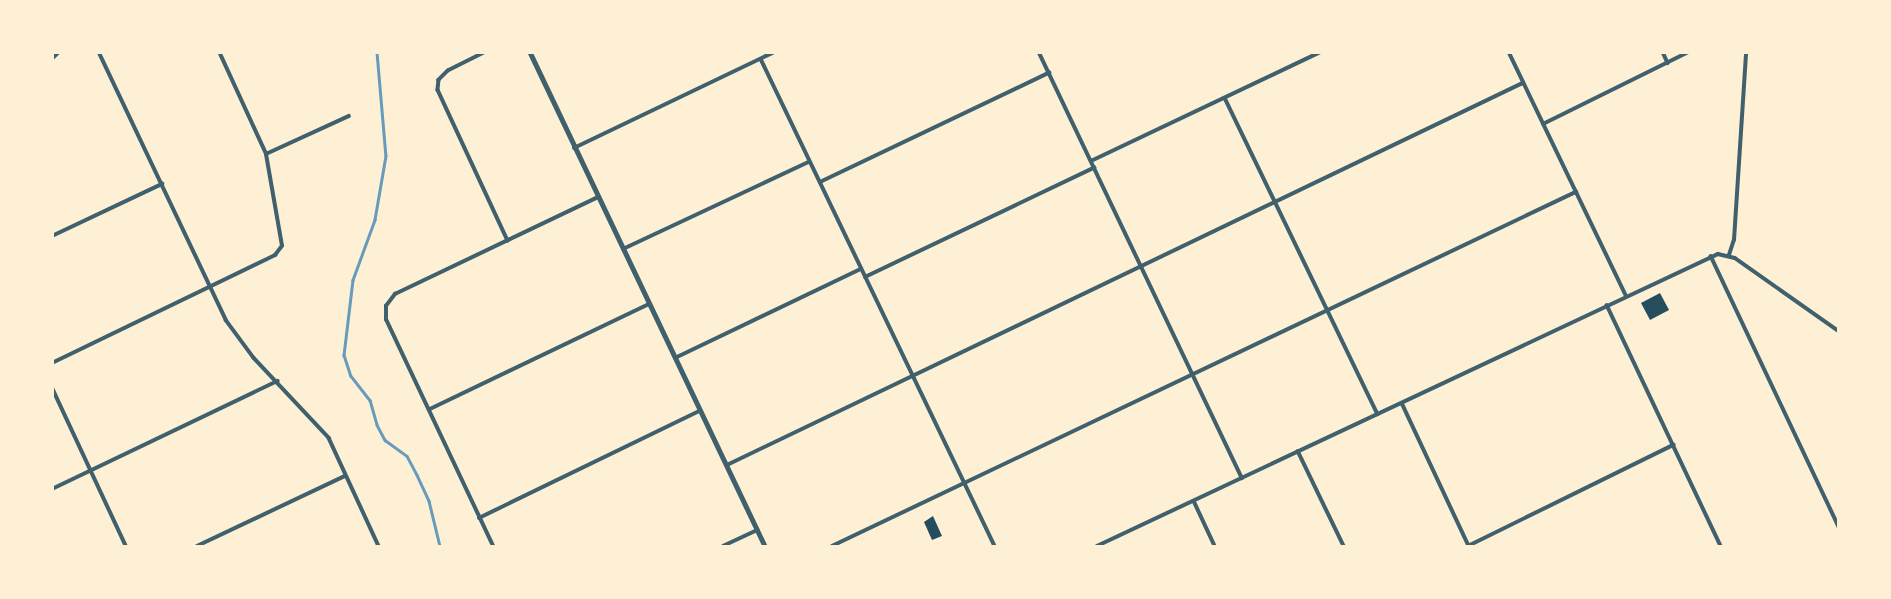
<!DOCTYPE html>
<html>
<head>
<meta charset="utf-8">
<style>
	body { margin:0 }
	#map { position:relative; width:1891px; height:599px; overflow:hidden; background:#fdf0d5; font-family:Spectral,serif }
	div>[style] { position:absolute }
	.stream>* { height:2.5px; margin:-1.25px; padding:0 1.25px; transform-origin:1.25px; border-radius:1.25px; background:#669bbc }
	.building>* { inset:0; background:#264d5e }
	.minor>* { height:3.5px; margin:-1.75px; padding:0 1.75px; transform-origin:1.75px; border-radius:1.75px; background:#3f606c }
	.tertiary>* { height:4.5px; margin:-2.25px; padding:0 2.25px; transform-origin:2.25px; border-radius:2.25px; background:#3f606c }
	span { translate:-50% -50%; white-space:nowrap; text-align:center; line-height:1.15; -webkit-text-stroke:7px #fdf0d5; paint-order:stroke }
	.frame { position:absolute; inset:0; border:54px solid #fdf0d5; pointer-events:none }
</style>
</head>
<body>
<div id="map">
	<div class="stream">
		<div style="left:377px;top:52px;width:104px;rotate:85.1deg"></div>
		<div style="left:386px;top:156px;width:65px;rotate:99.8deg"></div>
		<div style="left:375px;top:220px;width:64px;rotate:110.1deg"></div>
		<div style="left:353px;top:280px;width:76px;rotate:96.8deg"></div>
		<div style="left:344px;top:355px;width:22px;rotate:72deg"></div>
		<div style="left:351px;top:376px;width:31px;rotate:52deg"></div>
		<div style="left:370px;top:400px;width:26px;rotate:74deg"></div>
		<div style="left:377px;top:425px;width:17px;rotate:62deg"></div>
		<div style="left:385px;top:440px;width:27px;rotate:36deg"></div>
		<div style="left:407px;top:456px;width:21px;rotate:62deg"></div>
		<div style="left:417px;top:475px;width:29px;rotate:65deg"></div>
		<div style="left:429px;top:501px;width:46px;rotate:76.3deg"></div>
	</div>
	<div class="building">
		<div style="clip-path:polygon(1660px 293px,1669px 310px,1650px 320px,1641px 303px)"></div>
		<div style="clip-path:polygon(933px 516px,942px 536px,932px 540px,924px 522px)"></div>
	</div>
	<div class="minor">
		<div style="left:99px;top:52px;width:297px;rotate:64.6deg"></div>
		<div style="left:226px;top:320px;width:47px;rotate:53.6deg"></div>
		<div style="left:254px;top:358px;width:110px;rotate:46.8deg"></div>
		<div style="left:329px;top:438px;width:119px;rotate:65.2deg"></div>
		<div style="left:486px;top:52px;width:42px;rotate:153.4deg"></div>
		<div style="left:448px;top:71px;width:13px;rotate:135deg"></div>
		<div style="left:439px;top:80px;width:10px;rotate:96deg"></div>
		<div style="left:438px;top:90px;width:166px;rotate:65.1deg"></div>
		<div style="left:1039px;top:52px;width:472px;rotate:64.5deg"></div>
		<div style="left:1509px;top:52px;width:270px;rotate:64.3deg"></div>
		<div style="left:1663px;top:52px;width:12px;rotate:66deg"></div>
		<div style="left:761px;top:59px;width:540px;rotate:64.34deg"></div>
		<div style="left:1225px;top:98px;width:351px;rotate:64.2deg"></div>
		<div style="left:1543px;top:124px;width:163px;rotate:-26.3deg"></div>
		<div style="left:574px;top:148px;width:222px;rotate:-25.6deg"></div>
		<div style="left:266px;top:154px;width:91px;rotate:-24.6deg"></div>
		<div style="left:1091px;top:161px;width:255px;rotate:-25.4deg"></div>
		<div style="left:820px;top:182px;width:254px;rotate:-25.5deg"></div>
		<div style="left:52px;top:236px;width:122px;rotate:-25.3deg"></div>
		<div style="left:623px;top:249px;width:205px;rotate:-25.1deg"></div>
		<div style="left:1729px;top:255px;width:16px;rotate:-72deg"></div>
		<div style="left:1734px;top:240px;width:188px;rotate:-86.3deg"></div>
		<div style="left:1711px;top:256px;width:300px;rotate:64.7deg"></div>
		<div style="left:865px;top:277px;width:254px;rotate:-25.5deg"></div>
		<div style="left:1607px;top:305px;width:267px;rotate:64.7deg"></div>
		<div style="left:675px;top:358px;width:206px;rotate:-25.6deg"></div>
		<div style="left:52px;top:363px;width:248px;rotate:-25.8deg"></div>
		<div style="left:275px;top:255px;width:11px;rotate:-52deg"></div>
		<div style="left:282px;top:246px;width:93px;rotate:-99.9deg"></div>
		<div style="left:266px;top:154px;width:112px;rotate:-114.7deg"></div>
		<div style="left:52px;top:387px;width:175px;rotate:65deg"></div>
		<div style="left:1402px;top:403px;width:158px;rotate:64.9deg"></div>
		<div style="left:430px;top:409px;width:243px;rotate:-25.6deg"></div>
		<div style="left:1298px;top:451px;width:106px;rotate:64.2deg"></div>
		<div style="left:727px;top:465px;width:883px;rotate:-25.64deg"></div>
		<div style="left:52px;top:489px;width:250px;rotate:-25.6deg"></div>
		<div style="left:1194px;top:501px;width:50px;rotate:65deg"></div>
		<div style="left:479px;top:518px;width:245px;rotate:-25.9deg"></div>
		<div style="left:197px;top:546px;width:164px;rotate:-25.3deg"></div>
		<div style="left:493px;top:546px;width:250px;rotate:-115.3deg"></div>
		<div style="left:386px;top:320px;width:14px;rotate:-90deg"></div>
		<div style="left:386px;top:306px;width:15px;rotate:-53deg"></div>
		<div style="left:395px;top:294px;width:225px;rotate:-25.5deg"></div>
		<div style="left:723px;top:546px;width:38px;rotate:-25deg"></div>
		<div style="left:832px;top:546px;width:824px;rotate:-25.45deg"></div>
		<div style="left:1097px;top:546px;width:686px;rotate:-25.18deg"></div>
		<div style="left:1718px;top:254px;width:17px;rotate:13deg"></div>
		<div style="left:1735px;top:258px;width:127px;rotate:35.1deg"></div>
		<div style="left:1468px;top:546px;width:229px;rotate:-26.2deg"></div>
	</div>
	<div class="tertiary">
		<div style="left:530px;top:52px;width:547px;rotate:64.56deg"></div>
		<div style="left:52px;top:57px;width:7px;rotate:-45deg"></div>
	</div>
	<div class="frame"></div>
</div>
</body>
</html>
